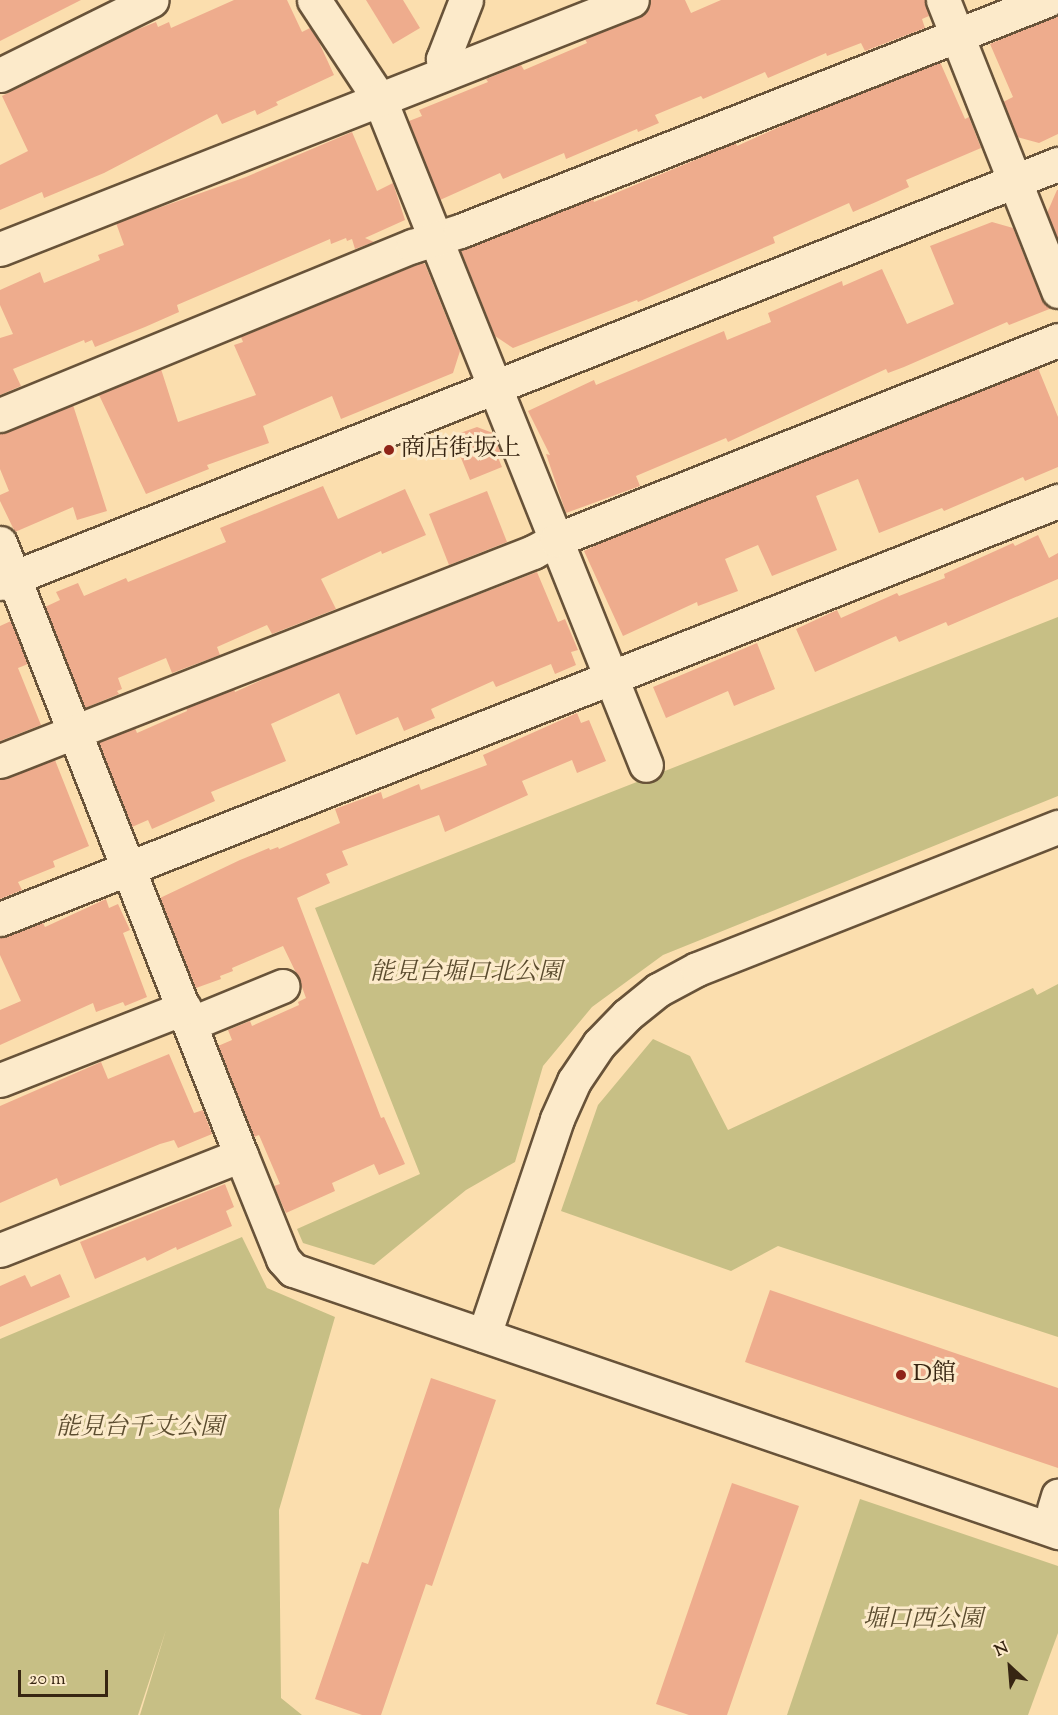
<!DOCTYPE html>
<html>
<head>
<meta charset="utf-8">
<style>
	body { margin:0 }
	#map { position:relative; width:1058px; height:1715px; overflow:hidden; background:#fbdeae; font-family:"Sorts Mill Goudy","Noto Serif JP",serif }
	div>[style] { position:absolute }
	.green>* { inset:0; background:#c7bf85 }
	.building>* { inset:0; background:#eeac8d }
	.roads { filter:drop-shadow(2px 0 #685339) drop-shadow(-2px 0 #685339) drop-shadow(0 2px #685339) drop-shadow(0 -2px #685339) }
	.minor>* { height:33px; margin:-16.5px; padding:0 16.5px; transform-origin:16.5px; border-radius:16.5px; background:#fceaca }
	.dots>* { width:16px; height:16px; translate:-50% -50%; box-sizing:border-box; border:3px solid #fceaca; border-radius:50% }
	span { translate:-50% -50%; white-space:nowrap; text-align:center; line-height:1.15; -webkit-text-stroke:6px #fceaca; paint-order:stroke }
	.poi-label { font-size:24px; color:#372512 }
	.left { translate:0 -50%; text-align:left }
	.park-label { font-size:24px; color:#5b4c2f; font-style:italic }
	.north { position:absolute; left:980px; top:1637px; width:60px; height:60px; -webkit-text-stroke:4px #fceaca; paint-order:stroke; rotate:334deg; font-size:16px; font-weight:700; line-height:24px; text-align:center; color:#372512 }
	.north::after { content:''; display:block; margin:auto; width:21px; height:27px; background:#372512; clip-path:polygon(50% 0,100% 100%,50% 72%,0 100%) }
	.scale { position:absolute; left:18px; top:1670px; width:90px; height:27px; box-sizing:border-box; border:3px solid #372512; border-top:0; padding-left:8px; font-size:18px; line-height:21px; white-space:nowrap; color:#372512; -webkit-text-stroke:4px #fceaca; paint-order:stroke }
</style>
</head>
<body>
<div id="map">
	<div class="green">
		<div style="clip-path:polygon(1058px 617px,1058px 796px,663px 955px,592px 1007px,543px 1066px,515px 1162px,466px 1190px,374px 1265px,303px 1243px,297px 1229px,420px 1174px,315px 908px)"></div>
		<div style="clip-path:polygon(1058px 984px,1058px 1337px,778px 1246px,731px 1271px,561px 1211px,598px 1105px,653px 1039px,690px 1056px,728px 1130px,1033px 988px,1037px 995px)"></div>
		<div style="clip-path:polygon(242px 1237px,267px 1288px,335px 1317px,279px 1510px,281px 1698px,302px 1715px,140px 1715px,166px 1630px,138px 1715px,0 1715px,0 1339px)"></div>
		<div style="clip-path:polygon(860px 1499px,1058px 1566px,1058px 1633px,1028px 1715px,787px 1715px)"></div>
	</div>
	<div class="building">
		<div style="clip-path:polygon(0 0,81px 0,0 41px)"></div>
		<div style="clip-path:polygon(234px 0,287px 0,302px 32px,310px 28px,317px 38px,334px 75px,276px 102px,278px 105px,257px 115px,255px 110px,222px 124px,217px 114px,104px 173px,44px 198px,42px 192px,0 210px,0 165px,28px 151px,2px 96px,126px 34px,156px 22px,158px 27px,169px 22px,171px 28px)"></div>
		<div style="clip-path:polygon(366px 0,403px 0,420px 28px,393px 44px)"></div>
		<div style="clip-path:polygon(650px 0,685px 0,691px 13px,721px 0,925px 0,929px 16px,922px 19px,925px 28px,865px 51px,861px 43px,827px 56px,826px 53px,768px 78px,765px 72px,703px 99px,701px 96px,655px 115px,659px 123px,638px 132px,637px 129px,566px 159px,564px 153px,503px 179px,500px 173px,440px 200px,409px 121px,422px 116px,419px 110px,488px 82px,486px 79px,521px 65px,524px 70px,587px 43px,585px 39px,639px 17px,647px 11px)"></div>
		<div style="clip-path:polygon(1058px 14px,1058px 134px,1039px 143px,1017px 137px,1003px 102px,1013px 97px,990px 44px)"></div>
		<div style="clip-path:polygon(940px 62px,965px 119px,969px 117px,981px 148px,906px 180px,909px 187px,876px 202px,853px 212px,849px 203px,773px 237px,775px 243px,638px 302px,637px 300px,513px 348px,495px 336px,461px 251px,593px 199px,594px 202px,736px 143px,737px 146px,808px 114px)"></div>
		<div style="clip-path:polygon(352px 132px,377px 191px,393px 183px,405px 220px,365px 238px,374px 242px,355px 249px,352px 239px,347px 241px,346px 238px,331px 244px,330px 239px,177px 305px,179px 312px,145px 327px,95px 347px,92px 340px,85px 343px,84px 340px,13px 369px,21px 386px,0 395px,0 338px,13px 334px,0 305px,0 290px,40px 272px,44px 283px,100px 260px,98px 255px,124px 245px,116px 223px,246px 177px)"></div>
		<div style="clip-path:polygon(1057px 190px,1058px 190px,1058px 240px,1047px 213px)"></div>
		<div style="clip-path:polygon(992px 222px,1013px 228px,1041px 298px,1052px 308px,1009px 325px,1007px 322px,904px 367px,888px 373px,886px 369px,728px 442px,726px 438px,636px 476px,640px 486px,566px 513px,546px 454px,550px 455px,528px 411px,594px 380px,596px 385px,724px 331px,727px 340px,771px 322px,768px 313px,842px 281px,843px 286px,882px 269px,907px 324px,954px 304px,930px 246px)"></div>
		<div style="clip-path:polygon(422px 263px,425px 264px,460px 351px,453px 373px,341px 419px,332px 396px,263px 426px,269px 443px,207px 465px,209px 469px,146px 494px,99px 395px,161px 369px,178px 422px,256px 395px,234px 345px,243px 342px,241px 337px)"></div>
		<div style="clip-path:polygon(1038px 368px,1058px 417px,1058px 467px,1025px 481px,1023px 477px,944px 511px,942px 508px,879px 533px,858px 479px,816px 496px,837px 550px,772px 576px,758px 545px,725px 559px,738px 591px,698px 606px,697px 602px,623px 636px,584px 551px,611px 538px)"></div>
		<div style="clip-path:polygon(73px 405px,107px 511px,77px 520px,73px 507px,15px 532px,0 501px,0 495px,9px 491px,0 469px,0 433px)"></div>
		<div style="clip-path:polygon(477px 427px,493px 433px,501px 454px,497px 455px,502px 467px,470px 480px,452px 436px)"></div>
		<div style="clip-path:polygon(323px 486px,338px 519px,405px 489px,426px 535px,382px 554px,381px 551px,321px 579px,336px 609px,272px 634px,267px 625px,217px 647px,220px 655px,172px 673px,166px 658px,118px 678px,122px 689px,117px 691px,119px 694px,85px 708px,45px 607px,60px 600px,56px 592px,78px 583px,84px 596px,126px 578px,128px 582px,226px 542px,220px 528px)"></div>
		<div style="clip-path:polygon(487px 491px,507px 542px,449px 565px,429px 514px)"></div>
		<div style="clip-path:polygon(1038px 535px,1049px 558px,1058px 553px,1058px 579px,948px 626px,946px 622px,899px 642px,896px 636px,815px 672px,796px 629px,837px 610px,841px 618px,897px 593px,899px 596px,945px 578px,944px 574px,1013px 543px,1015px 546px)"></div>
		<div style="clip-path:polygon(537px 572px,558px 622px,565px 619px,578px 650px,571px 652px,576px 665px,555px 674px,551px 664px,496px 687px,493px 681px,431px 709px,435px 718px,404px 731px,398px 717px,356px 735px,339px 693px,271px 724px,286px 761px,211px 792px,215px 801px,152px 829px,148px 820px,132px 827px,99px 742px,135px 728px,137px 733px,187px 711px,186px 708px,234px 689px,235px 692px,288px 668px)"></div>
		<div style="clip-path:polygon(11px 621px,28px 664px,18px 668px,41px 725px,0 741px,0 626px)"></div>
		<div style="clip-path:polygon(757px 643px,775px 689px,734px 706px,728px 691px,666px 718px,653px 687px)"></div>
		<div style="clip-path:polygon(577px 713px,581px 723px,589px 720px,606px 761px,577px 773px,572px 760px,522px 781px,528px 795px,445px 832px,439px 815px,342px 851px,348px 865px,326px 874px,330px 883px,297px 898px,381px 1118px,384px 1117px,405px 1164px,379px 1175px,374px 1164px,332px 1183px,335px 1191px,286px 1213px,274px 1186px,280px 1184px,259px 1135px,254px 1137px,218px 1046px,232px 1040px,228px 1030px,250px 1021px,252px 1026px,299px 1005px,298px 1002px,306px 998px,299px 979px,283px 946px,232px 968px,233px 971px,220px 976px,221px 979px,196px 988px,160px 898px,240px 860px,269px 848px,270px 850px,278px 847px,279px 849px,340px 823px,335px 809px,381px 792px,383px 799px,419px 784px,421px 790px,487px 765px,483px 755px)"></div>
		<div style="clip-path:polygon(55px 760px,89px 846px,53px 861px,55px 867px,18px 882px,22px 890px,0 899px,0 779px)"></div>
		<div style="clip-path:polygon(106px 899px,109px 908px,118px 904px,130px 930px,123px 933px,147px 997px,125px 1006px,123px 1002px,96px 1012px,93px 1003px,0 1045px,0 1010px,21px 1001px,0 955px,0 937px,43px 923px,45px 927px)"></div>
		<div style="clip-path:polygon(169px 1054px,194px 1113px,203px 1110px,212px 1134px,178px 1148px,174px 1140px,160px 1144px,60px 1186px,57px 1178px,0 1203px,0 1106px,101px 1062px,108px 1079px)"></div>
		<div style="clip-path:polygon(225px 1184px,234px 1207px,226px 1211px,232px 1226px,177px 1250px,176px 1247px,147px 1261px,145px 1257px,95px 1279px,80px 1242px)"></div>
		<div style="clip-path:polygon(60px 1274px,70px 1297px,0 1327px,0 1286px,25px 1275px,31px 1287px)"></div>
		<div style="clip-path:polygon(770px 1290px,1058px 1388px,1058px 1468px,745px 1362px)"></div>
		<div style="clip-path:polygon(431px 1378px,496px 1400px,432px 1586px,426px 1584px,381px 1715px,362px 1715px,315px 1699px,362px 1562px,368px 1564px)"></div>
		<div style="clip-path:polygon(732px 1483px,799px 1506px,727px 1715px,689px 1715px,656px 1704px)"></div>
	</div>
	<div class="roads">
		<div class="minor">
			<div style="left:314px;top:0;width:120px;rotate:56.6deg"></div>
			<div style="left:380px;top:100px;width:716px;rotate:68.2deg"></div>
			<div style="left:943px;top:0;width:313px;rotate:68.4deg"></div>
			<div style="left:448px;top:72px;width:14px;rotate:-111deg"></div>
			<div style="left:443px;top:59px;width:63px;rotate:-68.7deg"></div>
			<div style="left:0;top:75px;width:169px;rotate:-26.3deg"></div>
			<div style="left:0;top:249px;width:679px;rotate:-21.5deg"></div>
			<div style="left:0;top:415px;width:446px;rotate:-22.3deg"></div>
			<div style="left:413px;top:246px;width:49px;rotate:-17.7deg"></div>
			<div style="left:460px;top:231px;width:631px;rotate:-21.48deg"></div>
			<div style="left:0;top:543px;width:658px;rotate:68.51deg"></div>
			<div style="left:241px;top:1155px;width:112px;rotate:68deg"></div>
			<div style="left:283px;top:1259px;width:15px;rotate:48deg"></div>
			<div style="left:293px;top:1270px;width:809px;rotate:18.91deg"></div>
			<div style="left:0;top:583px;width:1138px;rotate:-21.61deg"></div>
			<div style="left:0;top:761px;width:573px;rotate:-21.41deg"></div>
			<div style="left:533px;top:552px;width:26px;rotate:-28deg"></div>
			<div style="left:556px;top:540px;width:540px;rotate:-21.72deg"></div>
			<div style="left:0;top:919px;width:1138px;rotate:-21.56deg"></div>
			<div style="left:190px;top:1024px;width:100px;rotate:-22.4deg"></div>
			<div style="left:0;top:1080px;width:198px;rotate:-21.4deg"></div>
			<div style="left:0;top:1250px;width:259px;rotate:-21.5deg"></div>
			<div style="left:484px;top:1335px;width:228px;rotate:-71.3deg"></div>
			<div style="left:557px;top:1119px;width:42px;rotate:-65.9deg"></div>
			<div style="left:574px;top:1081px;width:45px;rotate:-56deg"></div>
			<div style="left:599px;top:1044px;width:40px;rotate:-46deg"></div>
			<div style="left:627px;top:1015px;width:40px;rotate:-39deg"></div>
			<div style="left:658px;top:990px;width:44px;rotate:-28.3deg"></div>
			<div style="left:697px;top:969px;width:388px;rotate:-21.5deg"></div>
			<div style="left:1054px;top:1509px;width:14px;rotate:-73deg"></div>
		</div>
	</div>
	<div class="dots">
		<div style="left:389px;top:450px;background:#8f2418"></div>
		<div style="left:901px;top:1375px;background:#8f2418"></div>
	</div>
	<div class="poi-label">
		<span class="left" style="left:401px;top:450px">商店街坂上</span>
		<span class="left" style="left:913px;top:1375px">D館</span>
	</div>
	<div class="park-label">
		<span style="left:466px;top:974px">能見台堀口北公園</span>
		<span style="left:140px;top:1429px">能見台千丈公園</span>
		<span style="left:923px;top:1621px">堀口西公園</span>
	</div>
	<div class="north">N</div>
	<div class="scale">20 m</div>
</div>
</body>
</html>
